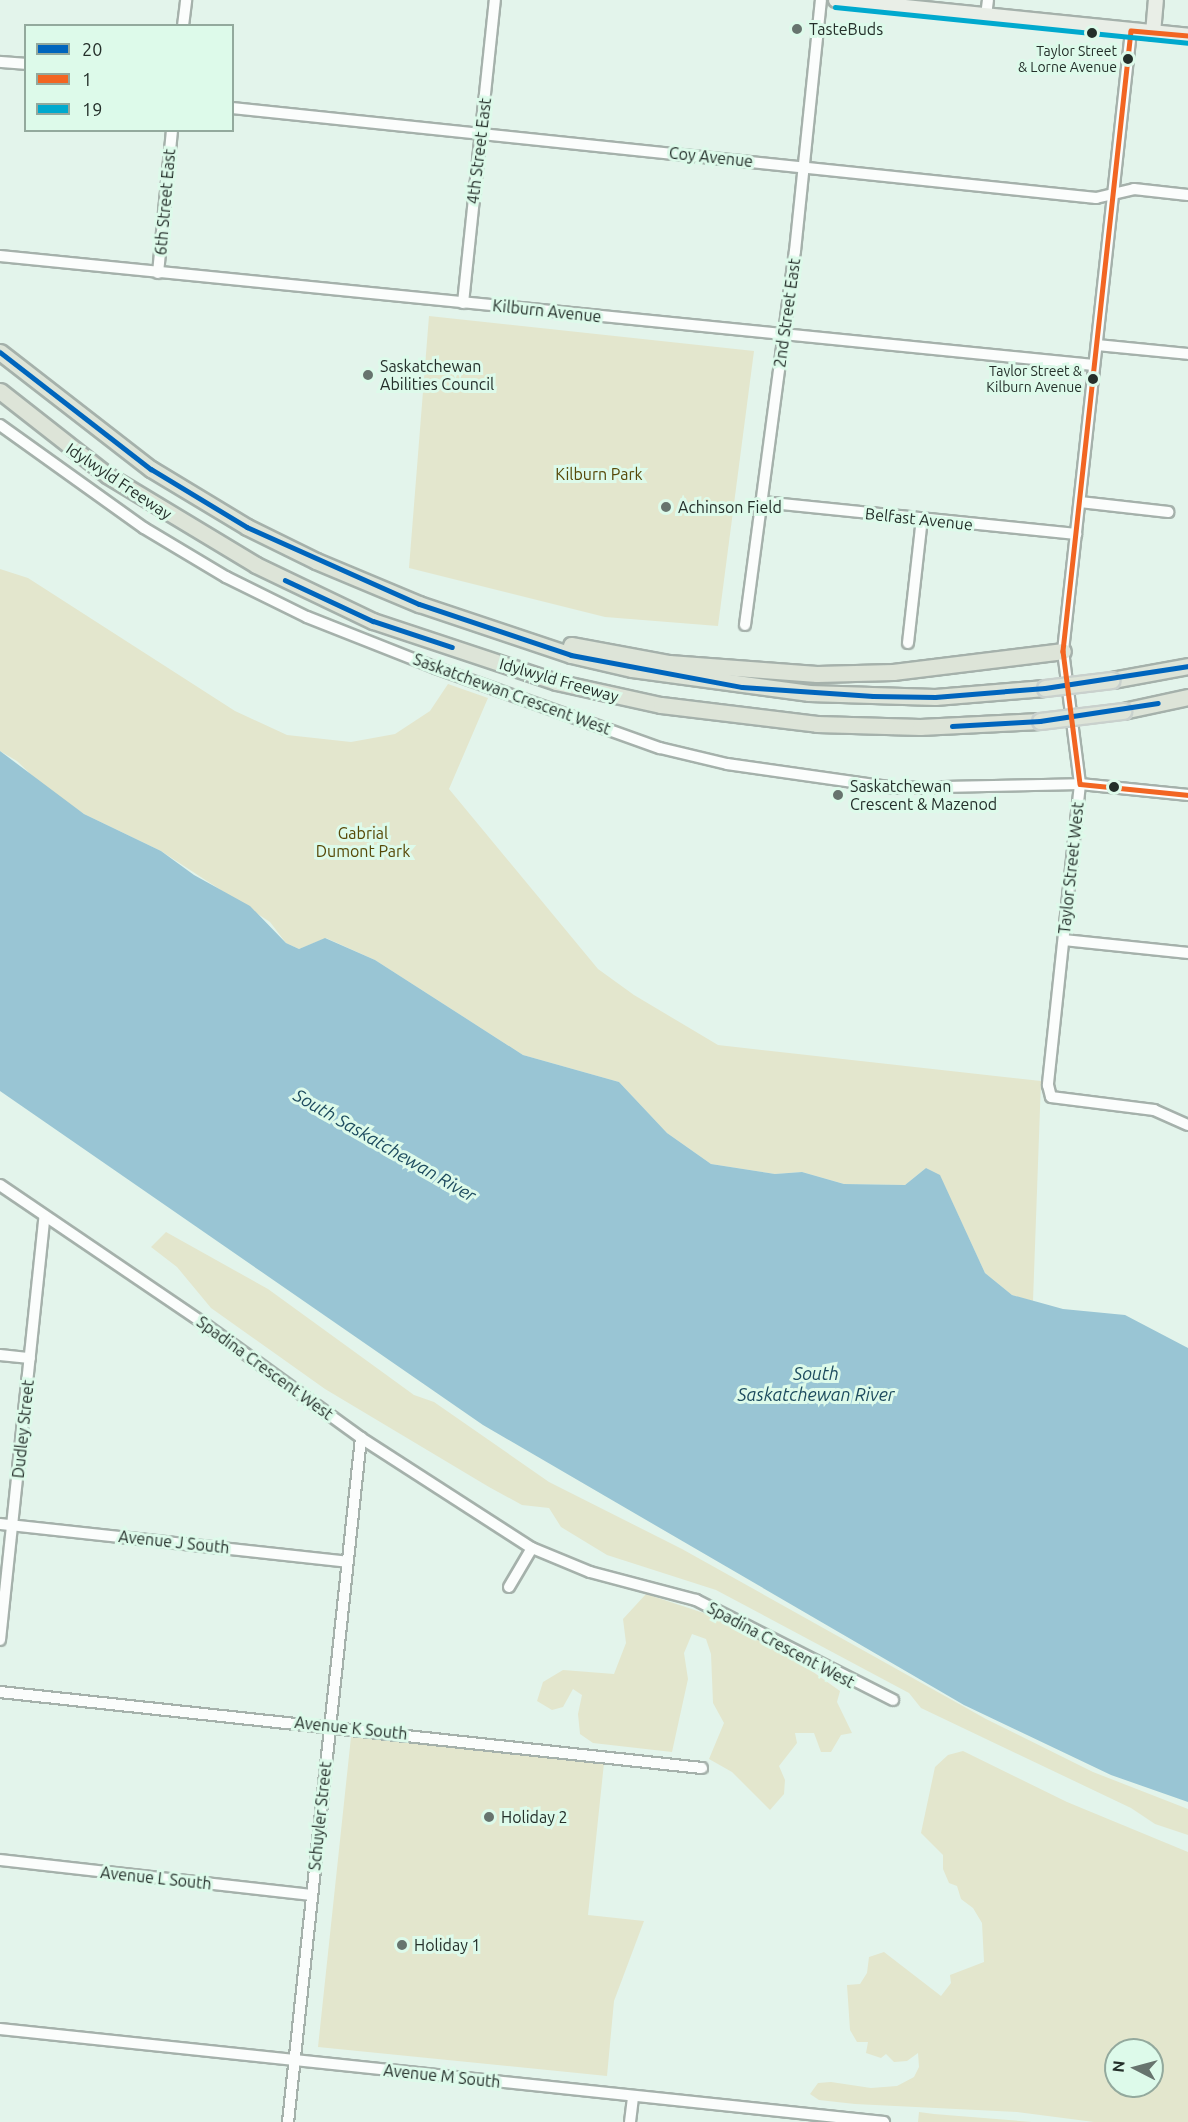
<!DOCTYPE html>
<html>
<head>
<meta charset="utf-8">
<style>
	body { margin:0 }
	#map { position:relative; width:1188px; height:2122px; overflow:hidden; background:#e3f4eb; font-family:Ubuntu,sans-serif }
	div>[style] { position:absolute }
	.green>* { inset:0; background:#e3e6cd }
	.water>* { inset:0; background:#99c5d4 }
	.roads { filter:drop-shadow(2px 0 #a5b1ab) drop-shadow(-2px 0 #a5b1ab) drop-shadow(0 2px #a5b1ab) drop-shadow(0 -2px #a5b1ab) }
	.minor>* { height:10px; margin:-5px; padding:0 5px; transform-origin:5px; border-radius:5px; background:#fbfdfc }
	.major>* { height:14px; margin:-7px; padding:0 7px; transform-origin:7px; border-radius:7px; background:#e9eee7 }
	.highway>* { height:15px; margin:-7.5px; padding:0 7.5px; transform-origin:7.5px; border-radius:7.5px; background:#dde4d8 }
	.bridges { filter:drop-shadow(2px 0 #c9d1cd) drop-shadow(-2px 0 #c9d1cd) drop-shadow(0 2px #c9d1cd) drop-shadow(0 -2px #c9d1cd) }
	.highway-bridge>* { height:15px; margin:-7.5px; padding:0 7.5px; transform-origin:7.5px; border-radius:7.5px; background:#dde4d8 }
	.bus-1>* { height:4.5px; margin:-2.25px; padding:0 2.25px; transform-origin:2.25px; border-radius:2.25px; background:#0065bd }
	.bus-2>* { height:4.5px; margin:-2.25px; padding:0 2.25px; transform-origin:2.25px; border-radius:2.25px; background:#f26522 }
	.bus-3>* { height:4.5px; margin:-2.25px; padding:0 2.25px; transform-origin:2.25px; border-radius:2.25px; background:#00a9ce }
	.dots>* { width:16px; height:16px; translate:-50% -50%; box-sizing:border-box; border:3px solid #ddfaea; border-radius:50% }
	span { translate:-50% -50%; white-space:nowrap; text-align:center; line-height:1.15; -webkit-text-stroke:6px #ddfaea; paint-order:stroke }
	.bus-label { font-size:14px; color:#242f2a }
	.right { translate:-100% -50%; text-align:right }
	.poi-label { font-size:16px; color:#242f2a }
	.left { translate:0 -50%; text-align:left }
	.street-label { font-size:16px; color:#242f2a }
	.park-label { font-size:16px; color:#564807 }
	.water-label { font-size:18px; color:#1e4c5f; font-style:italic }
	.legend { position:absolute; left:24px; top:24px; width:210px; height:108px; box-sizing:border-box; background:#ddfaea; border:2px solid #93a99d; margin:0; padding:8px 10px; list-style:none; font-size:18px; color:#242f2a }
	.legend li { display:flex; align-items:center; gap:12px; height:30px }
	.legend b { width:30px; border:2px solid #93a99d }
	.north { position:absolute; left:1104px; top:2038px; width:60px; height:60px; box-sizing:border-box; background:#ddfaea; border:2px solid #93a99d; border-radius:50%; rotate:276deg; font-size:16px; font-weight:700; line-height:24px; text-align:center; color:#242f2a }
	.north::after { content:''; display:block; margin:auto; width:21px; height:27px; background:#67746e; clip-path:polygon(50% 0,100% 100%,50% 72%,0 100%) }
</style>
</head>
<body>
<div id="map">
	<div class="green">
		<div style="clip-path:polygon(429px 316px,754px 351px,718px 626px,605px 617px,409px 568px)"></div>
		<div style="clip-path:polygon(0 569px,28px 578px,235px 711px,287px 735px,351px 742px,395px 734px,430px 711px,448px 684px,488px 698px,449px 789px,598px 969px,634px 995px,718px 1045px,1041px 1081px,1033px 1301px,1012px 1295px,985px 1273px,940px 1176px,926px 1168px,905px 1185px,844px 1184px,802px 1172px,775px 1174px,711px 1164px,667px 1133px,619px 1082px,523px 1055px,375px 960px,326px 938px,299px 949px,286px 943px,270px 922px,161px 851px,84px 814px,44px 787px,17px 761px,0 751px)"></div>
		<div style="clip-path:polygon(166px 1232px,268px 1289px,414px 1395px,434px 1402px,549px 1482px,682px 1549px,986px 1719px,1093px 1772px,1188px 1809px,1188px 1835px,1155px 1824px,1131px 1808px,921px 1708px,909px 1693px,716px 1590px,607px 1555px,561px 1527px,549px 1508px,522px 1505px,489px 1487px,325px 1389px,211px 1308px,177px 1267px,151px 1247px)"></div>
		<div style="clip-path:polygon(646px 1594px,722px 1619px,792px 1657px,840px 1691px,837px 1702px,852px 1733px,841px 1735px,831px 1752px,821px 1752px,814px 1733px,795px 1733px,797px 1743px,779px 1766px,785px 1780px,784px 1794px,770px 1810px,732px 1772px,709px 1759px,724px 1723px,713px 1703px,711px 1654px,706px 1639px,692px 1634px,684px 1653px,688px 1679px,672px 1752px,593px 1743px,580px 1734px,578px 1714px,582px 1695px,573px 1689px,563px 1707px,552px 1710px,537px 1701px,543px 1682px,563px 1670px,614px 1674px,626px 1643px,623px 1619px)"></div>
		<div style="clip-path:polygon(351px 1737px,604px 1763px,588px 1915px,644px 1921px,614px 2001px,607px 2076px,318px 2047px)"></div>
		<div style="clip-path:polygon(evenodd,963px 1751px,1067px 1802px,1188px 1852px,1188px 2122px,1094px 2122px,1017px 2112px,855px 2104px,819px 2100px,810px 2094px,818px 2083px,831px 2082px,871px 2088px,897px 2086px,914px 2077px,919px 2067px,918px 2053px,907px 2061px,894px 2062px,886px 2054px,881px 2058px,866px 2053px,868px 2042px,857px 2042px,850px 2030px,847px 1985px,860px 1984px,867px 1973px,869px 1957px,884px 1952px,941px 1996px,951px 1983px,950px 1975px,984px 1962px,982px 1923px,973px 1908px,961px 1899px,957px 1886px,949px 1883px,943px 1869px,943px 1855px,921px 1833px,935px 1767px,948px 1755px,963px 1751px,1116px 2050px,1152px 2050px,1152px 2086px,1116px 2086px,1116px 2050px)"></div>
		<div style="clip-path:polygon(919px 2112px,934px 2114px,1032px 2122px,918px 2122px)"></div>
	</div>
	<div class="water">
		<div style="clip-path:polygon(0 751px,84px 814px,161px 851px,194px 875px,250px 906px,286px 943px,299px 949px,325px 938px,375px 960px,523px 1055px,619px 1082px,667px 1133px,711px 1164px,775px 1174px,802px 1172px,844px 1184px,905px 1185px,926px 1168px,940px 1175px,985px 1273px,1012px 1295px,1063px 1309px,1125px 1315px,1188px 1348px,1188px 1802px,1111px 1775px,964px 1705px,483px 1425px,0 1091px)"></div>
	</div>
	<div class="roads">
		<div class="minor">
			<div style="left:986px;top:16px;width:16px;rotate:-83deg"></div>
			<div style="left:183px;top:26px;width:26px;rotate:-83deg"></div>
			<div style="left:1131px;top:31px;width:624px;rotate:96.26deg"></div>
			<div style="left:1063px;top:651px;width:134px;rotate:82.7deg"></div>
			<div style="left:1080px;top:784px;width:303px;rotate:96.1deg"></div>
			<div style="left:1048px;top:1085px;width:12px;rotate:76deg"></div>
			<div style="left:1051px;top:1097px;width:104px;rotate:7.2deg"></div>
			<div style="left:1154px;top:1110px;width:37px;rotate:24deg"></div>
			<div style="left:0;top:62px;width:26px;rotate:4deg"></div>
			<div style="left:232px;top:108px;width:869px;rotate:5.95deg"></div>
			<div style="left:1096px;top:198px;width:39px;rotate:-13deg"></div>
			<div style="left:1134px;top:189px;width:54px;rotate:6.3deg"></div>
			<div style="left:0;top:256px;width:1099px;rotate:5.69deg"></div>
			<div style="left:158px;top:273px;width:144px;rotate:-84.4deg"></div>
			<div style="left:463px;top:303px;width:305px;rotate:-84deg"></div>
			<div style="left:1097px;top:345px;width:91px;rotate:5.6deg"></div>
			<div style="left:0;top:425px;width:177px;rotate:35.6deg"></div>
			<div style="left:144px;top:528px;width:96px;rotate:30.9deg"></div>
			<div style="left:226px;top:577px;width:90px;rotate:26.3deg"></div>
			<div style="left:307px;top:617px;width:139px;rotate:21.6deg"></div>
			<div style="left:436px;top:668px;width:238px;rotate:19.7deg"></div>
			<div style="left:660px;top:748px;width:69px;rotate:13.4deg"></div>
			<div style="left:727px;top:764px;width:170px;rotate:8.1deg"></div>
			<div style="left:895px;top:788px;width:185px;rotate:-1.2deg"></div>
			<div style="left:1080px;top:784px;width:109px;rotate:5.8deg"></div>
			<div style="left:762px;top:502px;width:316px;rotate:5.8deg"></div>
			<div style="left:1080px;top:502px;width:89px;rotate:6.5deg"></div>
			<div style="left:745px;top:625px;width:377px;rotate:-82.4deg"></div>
			<div style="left:795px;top:251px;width:252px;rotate:-84.1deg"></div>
			<div style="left:908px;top:643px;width:125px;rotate:-83.6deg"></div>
			<div style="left:1064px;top:940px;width:125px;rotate:6deg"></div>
			<div style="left:0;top:1185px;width:245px;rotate:34.2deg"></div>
			<div style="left:203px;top:1323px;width:195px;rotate:36deg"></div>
			<div style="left:361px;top:1438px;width:203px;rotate:32.8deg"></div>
			<div style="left:532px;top:1548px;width:63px;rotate:22.5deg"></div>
			<div style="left:590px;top:1572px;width:110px;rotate:14.8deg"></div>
			<div style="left:696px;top:1600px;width:221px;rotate:26.9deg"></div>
			<div style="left:0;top:1355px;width:30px;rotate:6deg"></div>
			<div style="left:0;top:1524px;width:349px;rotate:6.2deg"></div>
			<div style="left:509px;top:1587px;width:45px;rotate:-59.5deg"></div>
			<div style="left:0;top:1640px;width:424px;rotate:-84deg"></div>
			<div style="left:0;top:1692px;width:706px;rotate:6.18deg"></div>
			<div style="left:0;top:1860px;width:313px;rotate:6.4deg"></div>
			<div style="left:0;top:2029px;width:889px;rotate:6.01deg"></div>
			<div style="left:288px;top:2122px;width:688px;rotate:-83.91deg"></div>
			<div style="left:630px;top:2122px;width:26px;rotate:-83deg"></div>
		</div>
		<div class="major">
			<div style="left:836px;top:0;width:354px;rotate:5.8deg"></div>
			<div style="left:1153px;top:33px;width:33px;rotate:-85deg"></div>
		</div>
		<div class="highway">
			<div style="left:0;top:352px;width:191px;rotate:37.8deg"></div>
			<div style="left:151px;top:469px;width:112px;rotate:31.1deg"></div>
			<div style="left:247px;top:527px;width:77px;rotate:26.2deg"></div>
			<div style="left:316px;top:561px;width:112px;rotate:22.7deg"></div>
			<div style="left:419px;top:604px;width:160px;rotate:18.5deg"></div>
			<div style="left:571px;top:655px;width:63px;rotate:12.9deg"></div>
			<div style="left:632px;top:669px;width:179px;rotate:7.7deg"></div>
			<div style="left:809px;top:693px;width:126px;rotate:1.8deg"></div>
			<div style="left:935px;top:697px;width:110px;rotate:-4.7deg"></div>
			<div style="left:0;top:391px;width:136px;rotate:38.1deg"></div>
			<div style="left:107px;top:475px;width:174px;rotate:31.1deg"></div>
			<div style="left:256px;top:565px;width:130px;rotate:25.6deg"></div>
			<div style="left:373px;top:621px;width:193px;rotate:18.4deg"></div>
			<div style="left:556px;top:682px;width:107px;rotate:12.4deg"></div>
			<div style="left:661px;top:705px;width:157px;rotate:6.9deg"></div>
			<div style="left:817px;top:724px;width:103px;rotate:1.7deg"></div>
			<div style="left:920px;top:727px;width:120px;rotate:-2.9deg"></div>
			<div style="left:571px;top:645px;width:100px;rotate:10.4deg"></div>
			<div style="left:669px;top:663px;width:148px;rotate:4.3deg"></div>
			<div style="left:817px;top:674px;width:76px;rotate:-1.5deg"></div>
			<div style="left:893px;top:672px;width:171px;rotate:-7deg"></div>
			<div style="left:1112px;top:680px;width:77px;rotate:-10.4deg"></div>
			<div style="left:1123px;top:711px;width:66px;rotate:-12.2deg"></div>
		</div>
	</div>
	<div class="bridges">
		<div class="highway-bridge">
			<div style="left:1045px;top:688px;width:67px;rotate:-6.8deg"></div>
			<div style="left:1040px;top:721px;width:84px;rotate:-6.9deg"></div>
		</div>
	</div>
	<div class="bus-1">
		<div style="left:0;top:352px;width:191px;rotate:37.8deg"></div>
		<div style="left:151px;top:469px;width:112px;rotate:31.1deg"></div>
		<div style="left:247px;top:527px;width:188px;rotate:24.1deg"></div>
		<div style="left:419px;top:604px;width:160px;rotate:18.5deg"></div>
		<div style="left:571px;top:655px;width:174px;rotate:10.6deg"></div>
		<div style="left:742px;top:687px;width:131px;rotate:3.9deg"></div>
		<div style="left:873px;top:696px;width:62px;rotate:0.9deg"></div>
		<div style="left:935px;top:697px;width:110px;rotate:-4.7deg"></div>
		<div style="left:1045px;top:688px;width:145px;rotate:-8.7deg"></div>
		<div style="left:285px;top:580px;width:97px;rotate:25deg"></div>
		<div style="left:373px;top:621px;width:83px;rotate:18.2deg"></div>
		<div style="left:952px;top:726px;width:88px;rotate:-3.3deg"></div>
		<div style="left:1040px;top:721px;width:119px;rotate:-8.7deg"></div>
	</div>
	<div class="bus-2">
		<div style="left:1188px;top:36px;width:57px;rotate:-175deg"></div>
		<div style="left:1131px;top:31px;width:624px;rotate:96.26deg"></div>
		<div style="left:1063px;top:651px;width:134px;rotate:82.7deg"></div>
		<div style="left:1080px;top:784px;width:109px;rotate:5.8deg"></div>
	</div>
	<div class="bus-3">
		<div style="left:835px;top:7px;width:354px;rotate:5.8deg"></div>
	</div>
	<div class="dots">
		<div style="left:797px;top:29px;background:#67746e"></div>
		<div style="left:1092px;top:33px;background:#242f2a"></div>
		<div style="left:1128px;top:59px;background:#242f2a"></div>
		<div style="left:368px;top:375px;background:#67746e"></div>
		<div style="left:1093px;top:379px;background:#242f2a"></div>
		<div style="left:666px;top:507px;background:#67746e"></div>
		<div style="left:1114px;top:787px;background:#242f2a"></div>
		<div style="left:838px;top:795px;background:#67746e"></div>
		<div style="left:489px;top:1817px;background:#67746e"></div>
		<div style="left:402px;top:1945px;background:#67746e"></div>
	</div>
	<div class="bus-label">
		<span class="right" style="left:1117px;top:59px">Taylor Street<br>&amp; Lorne Avenue</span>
		<span class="right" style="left:1082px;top:379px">Taylor Street &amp;<br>Kilburn Avenue</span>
	</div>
	<div class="poi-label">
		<span class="left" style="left:809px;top:29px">TasteBuds</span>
		<span class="left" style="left:380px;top:375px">Saskatchewan<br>Abilities Council</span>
		<span class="left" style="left:678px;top:507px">Achinson Field</span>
		<span class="left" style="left:850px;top:795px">Saskatchewan<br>Crescent &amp; Mazenod</span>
		<span class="left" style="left:501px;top:1817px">Holiday 2</span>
		<span class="left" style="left:414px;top:1945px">Holiday 1</span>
	</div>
	<div class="street-label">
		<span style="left:479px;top:151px;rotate:-83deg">4th Street East</span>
		<span style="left:711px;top:157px;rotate:6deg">Coy Avenue</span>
		<span style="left:165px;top:202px;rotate:-85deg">6th Street East</span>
		<span style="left:547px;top:311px;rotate:6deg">Kilburn Avenue</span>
		<span style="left:787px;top:313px;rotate:-82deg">2nd Street East</span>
		<span style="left:119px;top:481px;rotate:34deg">Idylwyld Freeway</span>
		<span style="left:919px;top:519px;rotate:6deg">Belfast Avenue</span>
		<span style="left:559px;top:680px;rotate:16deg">Idylwyld Freeway</span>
		<span style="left:512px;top:694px;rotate:20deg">Saskatchewan Crescent West</span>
		<span style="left:1071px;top:868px;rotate:-84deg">Taylor Street West</span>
		<span style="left:265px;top:1368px;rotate:36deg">Spadina Crescent West</span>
		<span style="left:23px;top:1429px;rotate:-84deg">Dudley Street</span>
		<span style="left:174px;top:1542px;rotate:6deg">Avenue J South</span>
		<span style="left:781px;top:1645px;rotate:28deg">Spadina Crescent West</span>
		<span style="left:351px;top:1728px;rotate:6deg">Avenue K South</span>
		<span style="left:320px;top:1816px;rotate:-84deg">Schuyler Street</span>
		<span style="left:156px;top:1878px;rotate:6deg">Avenue L South</span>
		<span style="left:442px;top:2076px;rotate:6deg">Avenue M South</span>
	</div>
	<div class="park-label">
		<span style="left:599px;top:474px">Kilburn Park</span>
		<span style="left:363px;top:842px">Gabrial<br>Dumont Park</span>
	</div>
	<div class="water-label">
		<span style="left:385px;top:1145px;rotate:30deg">South Saskatchewan River</span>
		<span style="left:816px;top:1384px">South<br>Saskatchewan River</span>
	</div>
	<ul class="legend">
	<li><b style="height:8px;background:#0065bd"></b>20</li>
	<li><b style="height:8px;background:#f26522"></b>1</li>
	<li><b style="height:8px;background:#00a9ce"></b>19</li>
	</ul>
	<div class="north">N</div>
</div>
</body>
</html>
